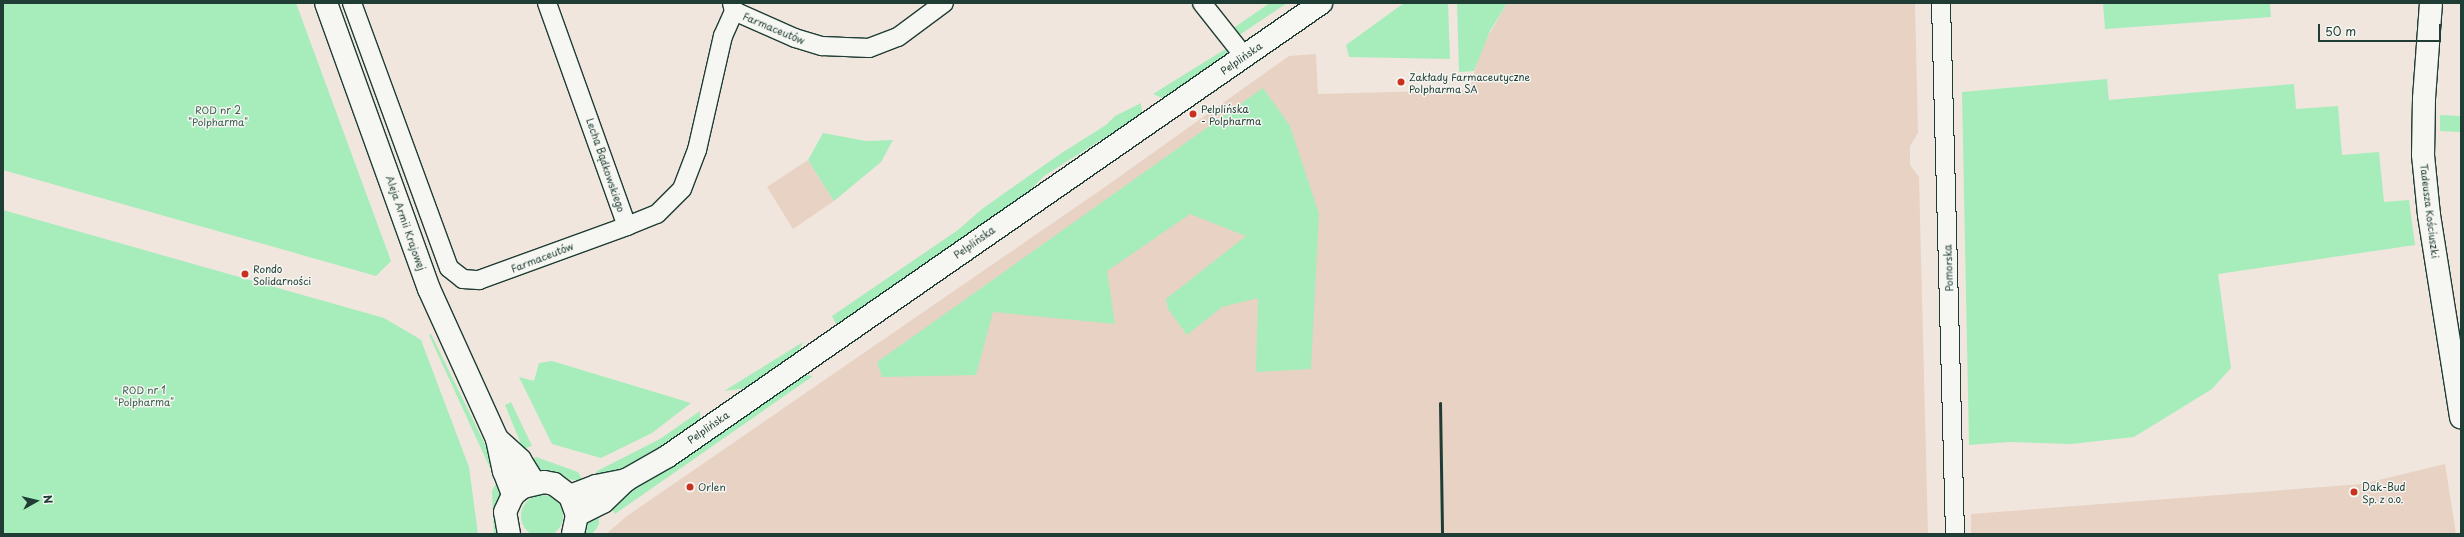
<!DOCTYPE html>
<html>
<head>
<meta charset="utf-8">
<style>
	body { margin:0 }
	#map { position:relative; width:2464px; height:537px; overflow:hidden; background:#f0e6dd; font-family:"Playpen Sans",sans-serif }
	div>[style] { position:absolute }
	.built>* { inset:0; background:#e8d2c4 }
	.green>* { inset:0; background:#a6edbb }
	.round { border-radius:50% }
	.roads { filter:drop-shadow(1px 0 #1f3d34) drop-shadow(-1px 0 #1f3d34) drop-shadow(0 1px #1f3d34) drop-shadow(0 -1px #1f3d34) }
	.street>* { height:18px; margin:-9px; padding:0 9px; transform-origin:9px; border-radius:9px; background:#f6f6f2 }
	.secondary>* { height:22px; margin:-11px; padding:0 11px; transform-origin:11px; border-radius:11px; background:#f6f6f2 }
	.rail>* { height:3px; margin:-1.5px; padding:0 1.5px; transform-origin:1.5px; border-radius:1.5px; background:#1f3d34 }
	.dots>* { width:11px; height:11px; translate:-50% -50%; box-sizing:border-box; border:2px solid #f6f6f2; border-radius:50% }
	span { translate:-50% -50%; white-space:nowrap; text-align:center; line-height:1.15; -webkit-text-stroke:3px #f6f6f2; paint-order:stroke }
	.street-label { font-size:10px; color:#1f3d34 }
	.poi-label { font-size:10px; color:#1f3d34 }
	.left { translate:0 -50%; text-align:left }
	.park-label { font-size:10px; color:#3a604f }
	.frame { position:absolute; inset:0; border:4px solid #1f3d34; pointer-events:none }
	.north { position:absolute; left:16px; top:481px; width:40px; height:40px; -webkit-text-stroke:3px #f6f6f2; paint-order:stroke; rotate:82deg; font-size:11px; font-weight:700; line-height:16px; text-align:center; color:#1f3d34 }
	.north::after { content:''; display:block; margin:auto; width:14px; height:18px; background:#1f3d34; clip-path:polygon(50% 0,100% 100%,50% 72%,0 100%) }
	.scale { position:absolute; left:2318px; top:24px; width:123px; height:18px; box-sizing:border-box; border:2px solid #1f3d34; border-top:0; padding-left:5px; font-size:12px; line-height:14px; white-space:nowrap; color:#1f3d34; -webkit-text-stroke:3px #f6f6f2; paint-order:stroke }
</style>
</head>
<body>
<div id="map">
	<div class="built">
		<div style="clip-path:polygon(1507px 3px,1915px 3px,1918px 133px,1910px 146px,1910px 165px,1919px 177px,1928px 534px,606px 534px,627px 516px,1105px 187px,1289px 56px,1316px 54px,1318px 94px,1469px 90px,1482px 47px)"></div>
		<div style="clip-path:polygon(808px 160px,834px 201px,793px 229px,767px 187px)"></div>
		<div style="clip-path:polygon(2445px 464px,2456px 534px,1971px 534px,1971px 514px,2362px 484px)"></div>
	</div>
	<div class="green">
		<div style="clip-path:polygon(3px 3px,296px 3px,391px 261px,376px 276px,3px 170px)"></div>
		<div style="clip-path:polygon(1270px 3px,1287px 3px,1238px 36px,1232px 29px)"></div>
		<div style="clip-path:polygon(1404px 3px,1448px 3px,1450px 59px,1349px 57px,1346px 45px)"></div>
		<div style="clip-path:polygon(1457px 3px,1507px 3px,1490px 31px,1474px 71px,1459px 72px)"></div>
		<div style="clip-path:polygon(2103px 3px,2270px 3px,2271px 17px,2105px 29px)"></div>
		<div style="clip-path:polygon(1227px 48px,1226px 56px,1170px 97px,1162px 98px,1153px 94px)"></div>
		<div style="clip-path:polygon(2107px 79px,2109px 100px,2294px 84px,2296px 109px,2338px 106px,2342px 155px,2379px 152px,2384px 202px,2409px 200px,2415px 245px,2218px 274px,2231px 368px,2212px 389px,2134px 437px,2071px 444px,2009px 442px,1969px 445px,1962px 92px)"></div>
		<div style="clip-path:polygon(1263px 88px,1290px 126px,1319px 214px,1311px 369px,1256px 372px,1258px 298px,1222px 307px,1187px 335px,1168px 309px,1166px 299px,1246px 236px,1190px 214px,1107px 271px,1115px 324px,993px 312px,976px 375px,882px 377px,877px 362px)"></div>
		<div style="clip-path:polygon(1141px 103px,1142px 112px,1126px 124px,1044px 176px,1018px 202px,837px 326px,832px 316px,958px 230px,982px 209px,1060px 154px,1106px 125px,1115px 116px)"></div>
		<div style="clip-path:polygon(2440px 115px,2461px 116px,2461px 132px,2440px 131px)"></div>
		<div style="clip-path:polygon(823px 133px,866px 141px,893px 140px,881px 162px,834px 201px,808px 160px)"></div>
		<div style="clip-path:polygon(3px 210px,384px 318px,413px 335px,421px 340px,469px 467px,478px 534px,3px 534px)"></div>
		<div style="clip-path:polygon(431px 334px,495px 465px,490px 468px,429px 335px)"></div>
		<div style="clip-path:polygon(803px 342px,796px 356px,747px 388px,724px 391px)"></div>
		<div style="clip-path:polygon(552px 361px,691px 403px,652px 433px,601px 458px,552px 444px,519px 377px,534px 381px,539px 363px)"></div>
		<div style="clip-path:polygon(807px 375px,813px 376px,615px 514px,610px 506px,799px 377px)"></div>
		<div style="clip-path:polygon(511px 402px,532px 446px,523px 449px,505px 405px)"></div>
		<div style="clip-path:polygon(700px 411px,700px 419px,691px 428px,660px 448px,616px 472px,595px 476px,597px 471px,660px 439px)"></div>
		<div style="clip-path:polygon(536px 457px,578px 472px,583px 481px,567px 479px,537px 468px,530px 460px)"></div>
		<div style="clip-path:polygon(499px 478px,501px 488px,499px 534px,494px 534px,492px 491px)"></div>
		<div class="round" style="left:521px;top:495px;width:42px;height:42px"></div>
		<div style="clip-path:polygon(599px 515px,599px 524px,596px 529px,592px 534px,583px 534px,591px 518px)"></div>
	</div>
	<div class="roads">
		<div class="street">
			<div style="left:352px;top:3px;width:282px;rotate:69.9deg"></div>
			<div style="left:449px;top:268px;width:18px;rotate:38deg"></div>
			<div style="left:463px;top:279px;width:16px;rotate:4deg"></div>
			<div style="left:479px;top:280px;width:158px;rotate:-20deg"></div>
			<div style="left:547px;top:3px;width:237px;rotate:70.3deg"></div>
			<div style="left:627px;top:226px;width:32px;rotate:-22deg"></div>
			<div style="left:657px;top:214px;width:35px;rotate:-45deg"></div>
			<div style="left:682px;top:189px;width:42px;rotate:-69deg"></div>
			<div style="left:697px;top:150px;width:117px;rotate:-77.2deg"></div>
			<div style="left:723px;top:36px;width:27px;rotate:-66deg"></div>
			<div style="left:732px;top:3px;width:8px;rotate:76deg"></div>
			<div style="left:734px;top:11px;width:67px;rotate:23.9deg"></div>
			<div style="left:795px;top:38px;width:28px;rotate:17deg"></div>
			<div style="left:822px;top:46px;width:47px;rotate:2.4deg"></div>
			<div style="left:869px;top:48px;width:31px;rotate:-21deg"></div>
			<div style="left:898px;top:37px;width:57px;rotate:-36.5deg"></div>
			<div style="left:1202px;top:3px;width:68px;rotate:51.6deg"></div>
			<div style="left:1941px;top:3px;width:531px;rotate:88.49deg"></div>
		</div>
		<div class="secondary">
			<div style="left:326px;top:3px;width:304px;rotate:70.2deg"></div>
			<div style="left:429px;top:289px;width:165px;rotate:65.6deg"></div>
			<div style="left:497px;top:439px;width:33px;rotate:78deg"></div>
			<div style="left:504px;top:471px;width:26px;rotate:69deg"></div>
			<div style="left:2431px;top:3px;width:96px;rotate:94.2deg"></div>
			<div style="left:2424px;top:99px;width:56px;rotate:91deg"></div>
			<div style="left:2423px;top:155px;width:60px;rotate:84.3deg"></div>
			<div style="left:2429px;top:215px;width:205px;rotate:81deg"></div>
			<div style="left:497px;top:439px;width:31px;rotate:42deg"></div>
			<div style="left:520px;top:460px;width:26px;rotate:58deg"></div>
			<div style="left:570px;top:496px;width:28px;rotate:-21deg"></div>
			<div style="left:596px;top:486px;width:31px;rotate:-11deg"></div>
			<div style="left:577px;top:515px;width:29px;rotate:-27deg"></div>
			<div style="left:603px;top:502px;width:32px;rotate:-44deg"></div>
			<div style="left:626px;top:480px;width:48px;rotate:-29.7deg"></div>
			<div style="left:668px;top:456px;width:795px;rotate:-34.75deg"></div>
			<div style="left:509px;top:534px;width:22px;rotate:-100deg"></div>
			<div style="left:505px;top:512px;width:19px;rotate:-65deg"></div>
			<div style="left:513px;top:495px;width:13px;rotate:-39deg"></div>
			<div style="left:523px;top:487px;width:22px;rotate:-13deg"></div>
			<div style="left:544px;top:482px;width:10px;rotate:11deg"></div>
			<div style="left:554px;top:484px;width:20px;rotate:37deg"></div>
			<div style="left:570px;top:496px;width:20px;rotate:70deg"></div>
			<div style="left:577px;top:515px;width:19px;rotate:102deg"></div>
		</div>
	</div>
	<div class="rail">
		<div style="left:1440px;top:403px;width:131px;rotate:89.1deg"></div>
	</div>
	<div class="dots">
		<div style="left:1401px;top:82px;background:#c8321e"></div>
		<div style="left:1193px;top:114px;background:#c8321e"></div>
		<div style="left:245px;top:274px;background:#c8321e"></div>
		<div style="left:690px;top:487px;background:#c8321e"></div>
		<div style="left:2354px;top:492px;background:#c8321e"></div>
	</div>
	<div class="street-label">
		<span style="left:774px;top:28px;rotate:23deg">Farmaceutów</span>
		<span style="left:1241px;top:58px;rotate:-35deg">Pelplińska</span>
		<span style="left:606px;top:165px;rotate:71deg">Lecha Bądkowskiego</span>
		<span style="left:2430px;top:211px;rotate:83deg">Tadeusza Kościuszki</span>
		<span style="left:406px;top:223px;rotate:71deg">Aleja Armii Krajowej</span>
		<span style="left:974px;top:242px;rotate:-35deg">Pelplińska</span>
		<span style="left:542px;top:257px;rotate:-21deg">Farmaceutów</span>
		<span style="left:1948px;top:268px;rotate:-92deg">Pomorska</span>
		<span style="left:708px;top:427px;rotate:-35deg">Pelplińska</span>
	</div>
	<div class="poi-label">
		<span class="left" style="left:1409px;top:82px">Zakłady Farmaceutyczne<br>Polpharma SA</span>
		<span class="left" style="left:1201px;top:114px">Pelplińska<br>- Polpharma</span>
		<span class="left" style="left:253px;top:274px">Rondo<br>Solidarności</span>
		<span class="left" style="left:2362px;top:492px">Dak-Bud<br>Sp. z o.o.</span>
		<span class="left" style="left:698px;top:487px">Orlen</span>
	</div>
	<div class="park-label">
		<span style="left:218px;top:115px">ROD nr 2<br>"Polpharma"</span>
		<span style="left:144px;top:395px">ROD nr 1<br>"Polpharma"</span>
	</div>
	<div class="frame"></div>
	<div class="north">N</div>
	<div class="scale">50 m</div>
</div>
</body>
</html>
